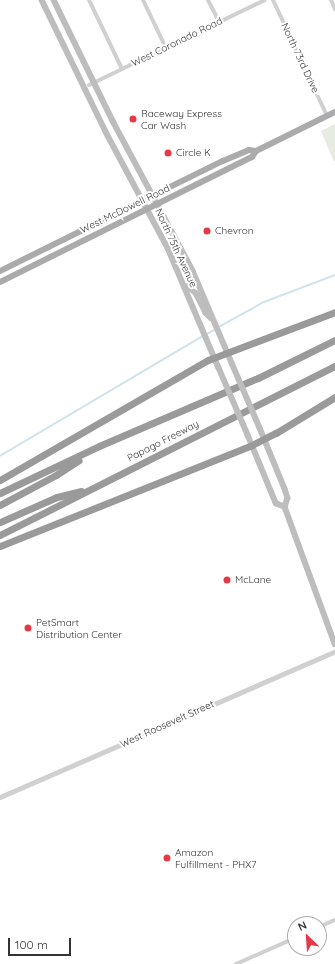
<!DOCTYPE html>
<html>
<head>
<meta charset="utf-8">
<style>
	body { margin:0 }
	#map { position:relative; width:335px; height:964px; overflow:hidden; background:#fff; font-family:Quicksand,sans-serif }
	div>[style] { position:absolute }
	.green>* { inset:0; background:#e6ecdf }
	.stream>* { height:1.5px; margin:-0.75px; padding:0 0.75px; transform-origin:0.75px; border-radius:0.75px; background:#cfe2ee }
	.minor>* { height:4px; margin:-2px; padding:0 2px; transform-origin:2px; border-radius:2px; background:#d0d0d0 }
	.tertiary>* { height:5px; margin:-2.5px; padding:0 2.5px; transform-origin:2.5px; border-radius:2.5px; background:#d0d0d0 }
	.secondary>* { height:5.5px; margin:-2.75px; padding:0 2.75px; transform-origin:2.75px; border-radius:2.75px; background:#bdbdbd }
	.primary>* { height:6px; margin:-3px; padding:0 3px; transform-origin:3px; border-radius:3px; background:#ababab }
	.motorway>* { height:7px; margin:-3.5px; padding:0 3.5px; transform-origin:3.5px; border-radius:3.5px; background:#9a9a9a }
	.secondary-bridge>* { height:5.5px; margin:-2.75px; padding:0 2.75px; transform-origin:2.75px; border-radius:2.75px; background:#bdbdbd }
	.dots>* { width:11px; height:11px; translate:-50% -50%; box-sizing:border-box; border:2px solid #fff; border-radius:50% }
	span { translate:-50% -50%; white-space:nowrap; text-align:center; line-height:1.15; -webkit-text-stroke:4px #fff; paint-order:stroke }
	.street-label { font-size:10px; color:#333 }
	.poi-label { font-size:10px; color:#333 }
	.left { translate:0 -50%; text-align:left }
	.north { position:absolute; left:287px; top:916px; width:40px; height:40px; box-sizing:border-box; background:#fff; border:1px solid #adadad; border-radius:50%; rotate:335deg; font-size:11px; font-weight:700; line-height:16px; text-align:center; color:#333 }
	.north::after { content:''; display:block; margin:auto; width:14px; height:18px; background:#e63946; clip-path:polygon(50% 0,100% 100%,50% 72%,0 100%) }
	.scale { position:absolute; left:8px; top:938px; width:63px; height:18px; box-sizing:border-box; border:2px solid #333; border-top:0; padding-left:5px; font-size:12px; line-height:14px; white-space:nowrap; color:#333; -webkit-text-stroke:3px #fff; paint-order:stroke }
</style>
</head>
<body>
<div id="map">
	<div class="green">
		<div style="clip-path:polygon(335px 124px,335px 161px,334px 162px,321px 131px)"></div>
	</div>
	<div class="stream">
		<div style="left:219px;top:327px;width:51px;rotate:-29.1deg"></div>
		<div style="left:264px;top:302px;width:76px;rotate:-20.8deg"></div>
		<div style="left:207px;top:334px;width:10px;rotate:-29deg"></div>
		<div style="left:0;top:456px;width:236px;rotate:-30.6deg"></div>
	</div>
	<div class="minor">
		<div style="left:89px;top:0;width:76px;rotate:64.4deg"></div>
		<div style="left:143px;top:0;width:53px;rotate:64.4deg"></div>
		<div style="left:208px;top:0;width:25px;rotate:63deg"></div>
		<div style="left:273px;top:0;width:128px;rotate:65deg"></div>
		<div style="left:331px;top:0;width:10px;rotate:66deg"></div>
		<div style="left:89px;top:85px;width:195px;rotate:-25.8deg"></div>
		<div style="left:319px;top:927px;width:17px;rotate:-24deg"></div>
		<div style="left:236px;top:964px;width:64px;rotate:-23.8deg"></div>
	</div>
	<div class="tertiary">
		<div style="left:0;top:797px;width:365px;rotate:-23.5deg"></div>
	</div>
	<div class="secondary">
		<div style="left:42px;top:0;width:147px;rotate:64.1deg"></div>
		<div style="left:106px;top:132px;width:132px;rotate:61.9deg"></div>
		<div style="left:168px;top:248px;width:130px;rotate:67deg"></div>
		<div style="left:54px;top:0;width:135px;rotate:64deg"></div>
		<div style="left:113px;top:121px;width:170px;rotate:61.9deg"></div>
		<div style="left:193px;top:271px;width:100px;rotate:67deg"></div>
		<div style="left:184px;top:286px;width:5px;rotate:11deg"></div>
		<div style="left:189px;top:287px;width:9px;rotate:41deg"></div>
		<div style="left:196px;top:293px;width:22px;rotate:63deg"></div>
		<div style="left:206px;top:313px;width:7px;rotate:45deg"></div>
		<div style="left:260px;top:428px;width:66px;rotate:67.7deg"></div>
		<div style="left:285px;top:489px;width:9px;rotate:72deg"></div>
		<div style="left:288px;top:498px;width:9px;rotate:108deg"></div>
		<div style="left:285px;top:507px;width:146px;rotate:69.9deg"></div>
		<div style="left:248px;top:435px;width:74px;rotate:67.6deg"></div>
		<div style="left:276px;top:503px;width:10px;rotate:24deg"></div>
	</div>
	<div class="primary">
		<div style="left:0;top:271px;width:249px;rotate:-26.3deg"></div>
		<div style="left:223px;top:161px;width:28px;rotate:-23deg"></div>
		<div style="left:249px;top:150px;width:7px;rotate:8deg"></div>
		<div style="left:0;top:282px;width:281px;rotate:-26.4deg"></div>
		<div style="left:252px;top:157px;width:7px;rotate:-56deg"></div>
		<div style="left:256px;top:151px;width:88px;rotate:-26.3deg"></div>
	</div>
	<div class="motorway">
		<div style="left:0;top:480px;width:240px;rotate:-30deg"></div>
		<div style="left:208px;top:360px;width:136px;rotate:-20.7deg"></div>
		<div style="left:0;top:493px;width:110px;rotate:-25.4deg"></div>
		<div style="left:99px;top:446px;width:173px;rotate:-23.2deg"></div>
		<div style="left:258px;top:378px;width:86px;rotate:-26.3deg"></div>
		<div style="left:0;top:505px;width:64px;rotate:-28.2deg"></div>
		<div style="left:56px;top:475px;width:27px;rotate:-33deg"></div>
		<div style="left:0;top:522px;width:62px;rotate:-23.7deg"></div>
		<div style="left:57px;top:497px;width:25px;rotate:-14deg"></div>
		<div style="left:0;top:535px;width:375px;rotate:-26.8deg"></div>
		<div style="left:0;top:546px;width:271px;rotate:-21.8deg"></div>
		<div style="left:252px;top:445px;width:27px;rotate:-27deg"></div>
		<div style="left:276px;top:433px;width:69px;rotate:-31.4deg"></div>
	</div>
	<div class="secondary-bridge">
		<div style="left:232px;top:363px;width:71px;rotate:66.7deg"></div>
		<div style="left:219px;top:368px;width:73px;rotate:66.6deg"></div>
	</div>
	<div class="dots">
		<div style="left:133px;top:119px;background:#e63946"></div>
		<div style="left:168px;top:153px;background:#e63946"></div>
		<div style="left:207px;top:231px;background:#e63946"></div>
		<div style="left:227px;top:580px;background:#e63946"></div>
		<div style="left:28px;top:628px;background:#e63946"></div>
		<div style="left:167px;top:858px;background:#e63946"></div>
	</div>
	<div class="street-label">
		<span style="left:177px;top:42px;rotate:-26deg">West Coronado Road</span>
		<span style="left:300px;top:58px;rotate:65deg">North 73rd Drive</span>
		<span style="left:125px;top:209px;rotate:-26deg">West McDowell Road</span>
		<span style="left:176px;top:248px;rotate:65deg">North 75th Avenue</span>
		<span style="left:163px;top:441px;rotate:-27deg">Papago Freeway</span>
		<span style="left:167px;top:724px;rotate:-24deg">West Roosevelt Street</span>
	</div>
	<div class="poi-label">
		<span class="left" style="left:141px;top:119px">Raceway Express<br>Car Wash</span>
		<span class="left" style="left:176px;top:153px">Circle K</span>
		<span class="left" style="left:215px;top:231px">Chevron</span>
		<span class="left" style="left:235px;top:580px">McLane</span>
		<span class="left" style="left:36px;top:628px">PetSmart<br>Distribution Center</span>
		<span class="left" style="left:175px;top:858px">Amazon<br>Fulfillment - PHX7</span>
	</div>
	<div class="north">N</div>
	<div class="scale">100 m</div>
</div>
</body>
</html>
